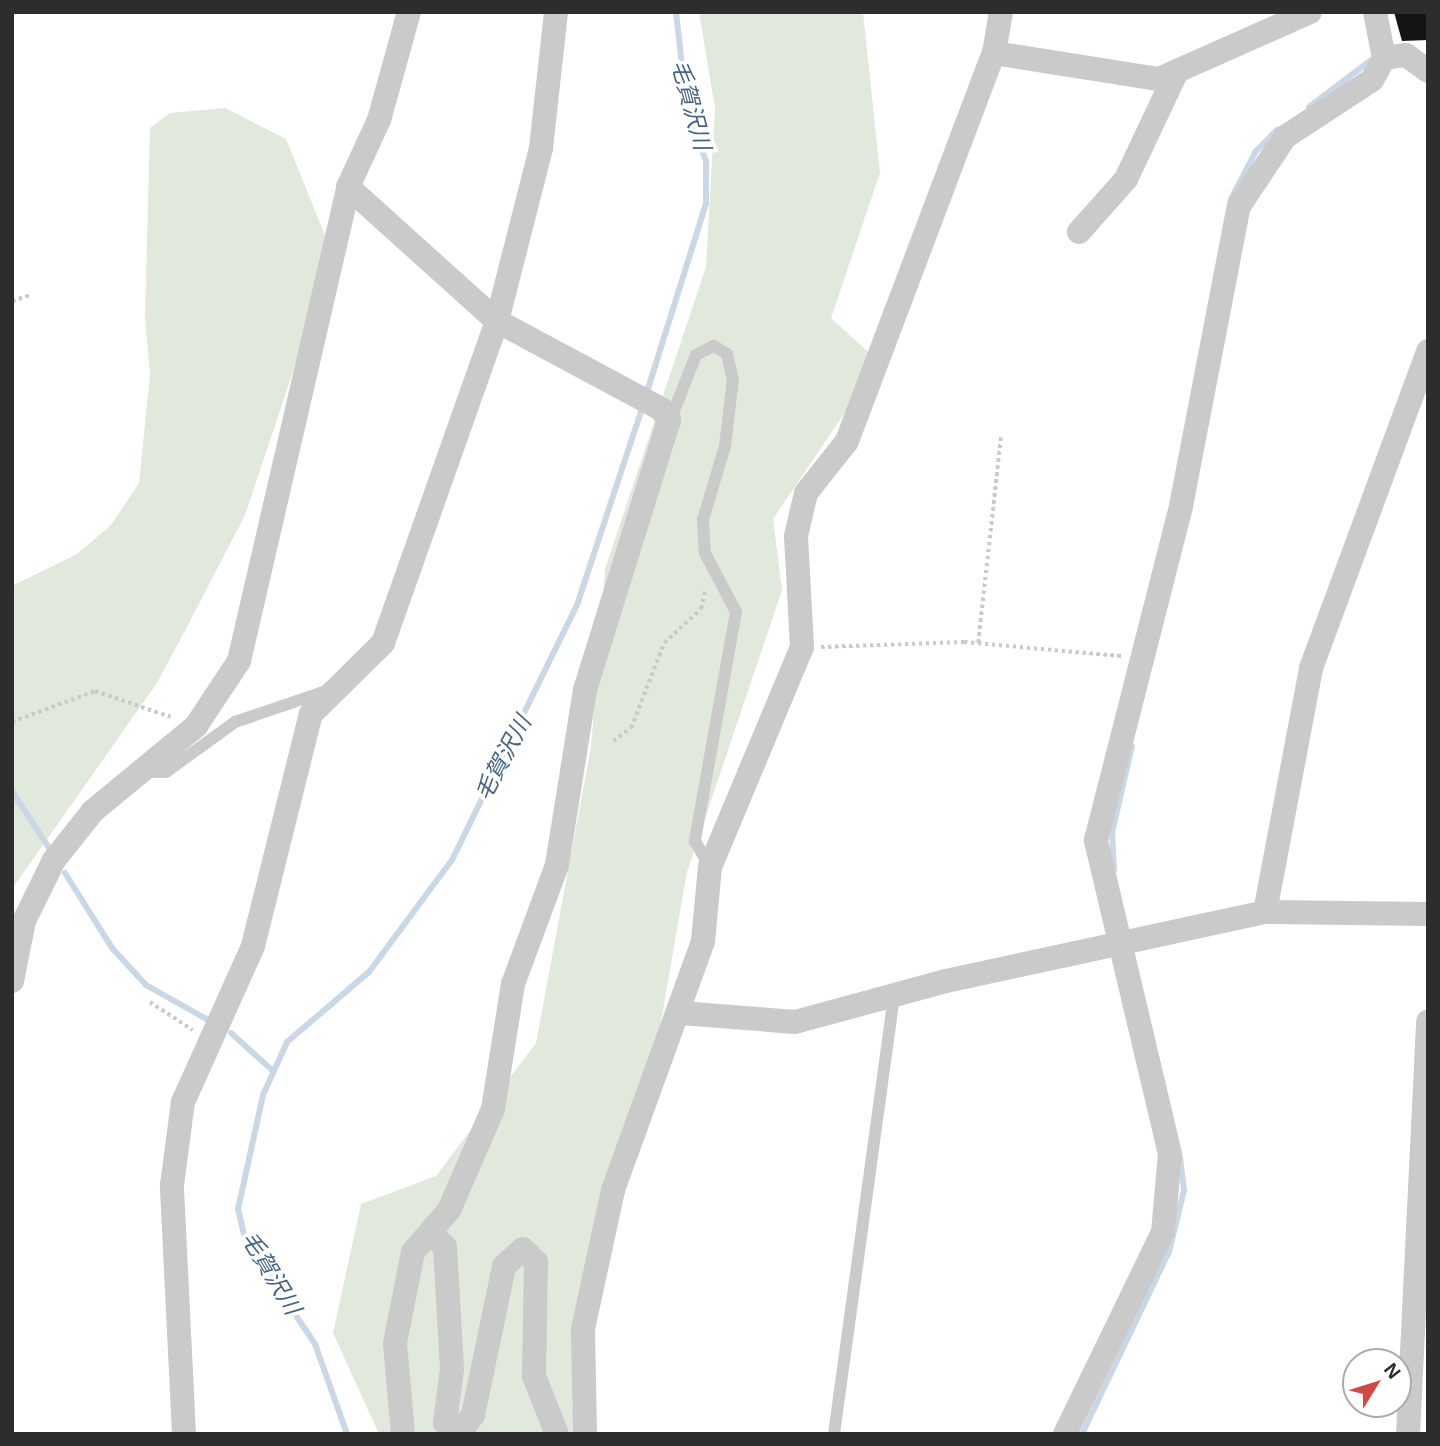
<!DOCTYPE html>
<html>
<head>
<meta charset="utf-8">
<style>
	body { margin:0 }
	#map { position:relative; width:1440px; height:1446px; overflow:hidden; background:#fff; font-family:Arial,"Noto Sans JP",sans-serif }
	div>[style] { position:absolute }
	.green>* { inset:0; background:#e1e9dc }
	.stream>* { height:6px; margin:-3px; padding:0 3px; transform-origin:3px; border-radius:3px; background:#cad8e6 }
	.building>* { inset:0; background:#141414 }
	.path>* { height:3.5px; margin-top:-1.75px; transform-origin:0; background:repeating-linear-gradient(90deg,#cacaca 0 3.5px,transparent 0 7px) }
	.service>* { height:12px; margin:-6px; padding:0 6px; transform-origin:6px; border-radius:6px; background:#cacaca }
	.minor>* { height:24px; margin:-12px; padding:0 12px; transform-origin:12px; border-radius:12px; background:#cacaca }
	span { translate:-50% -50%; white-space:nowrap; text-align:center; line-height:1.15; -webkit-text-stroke:7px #fff; paint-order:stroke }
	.water-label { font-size:23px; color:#466584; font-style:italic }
	.frame { position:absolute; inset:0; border:14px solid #2d2d2d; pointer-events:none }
	.north { position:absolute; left:1342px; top:1348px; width:70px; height:70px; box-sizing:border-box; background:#fff; border:2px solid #ababab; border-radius:50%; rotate:52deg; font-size:19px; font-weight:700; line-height:28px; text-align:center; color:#2d2d2d }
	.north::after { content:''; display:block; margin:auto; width:24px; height:32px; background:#ce4a44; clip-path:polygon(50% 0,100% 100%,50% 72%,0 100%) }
</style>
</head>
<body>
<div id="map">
	<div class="green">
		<div style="clip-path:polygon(699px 12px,863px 12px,880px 173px,831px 318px,879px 362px,773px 519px,782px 590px,687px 872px,660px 1027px,582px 1286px,572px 1406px,583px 1434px,379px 1434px,333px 1333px,361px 1204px,436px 1176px,536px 1043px,591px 747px,605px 569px,706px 267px,715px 108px)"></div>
		<div style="clip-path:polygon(225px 108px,286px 139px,326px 238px,302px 345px,245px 515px,189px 623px,157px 683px,12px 889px,12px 586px,77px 554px,111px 525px,139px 483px,150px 375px,145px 316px,150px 128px,170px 113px)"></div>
	</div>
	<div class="stream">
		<div style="left:1309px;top:107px;width:76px;rotate:-37deg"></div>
		<div style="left:1231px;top:199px;width:54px;rotate:-62.5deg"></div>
		<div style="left:1256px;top:151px;width:30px;rotate:-45deg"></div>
		<div style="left:646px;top:395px;width:201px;rotate:-72.6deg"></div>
		<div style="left:706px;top:203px;width:42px;rotate:-90deg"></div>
		<div style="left:706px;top:161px;width:54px;rotate:-110.4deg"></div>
		<div style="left:687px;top:110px;width:99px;rotate:-96.4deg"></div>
		<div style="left:12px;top:791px;width:68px;rotate:57deg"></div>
		<div style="left:1114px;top:870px;width:37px;rotate:-93deg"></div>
		<div style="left:1112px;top:833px;width:89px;rotate:-77.1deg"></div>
		<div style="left:65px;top:873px;width:89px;rotate:57.9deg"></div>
		<div style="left:112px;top:948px;width:50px;rotate:47.4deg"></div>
		<div style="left:146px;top:985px;width:71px;rotate:29.4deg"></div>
		<div style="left:231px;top:1033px;width:55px;rotate:42.1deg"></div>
		<div style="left:347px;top:1434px;width:96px;rotate:-109.6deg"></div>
		<div style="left:315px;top:1344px;width:126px;rotate:-123.7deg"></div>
		<div style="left:245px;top:1239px;width:31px;rotate:-103deg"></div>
		<div style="left:238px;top:1209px;width:117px;rotate:-77.6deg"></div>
		<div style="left:263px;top:1095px;width:58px;rotate:-65.6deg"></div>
		<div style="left:287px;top:1042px;width:108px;rotate:-40.5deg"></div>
		<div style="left:369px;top:972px;width:139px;rotate:-53.5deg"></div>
		<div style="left:452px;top:860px;width:284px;rotate:-63.9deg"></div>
		<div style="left:577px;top:605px;width:210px;rotate:-71.7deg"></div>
		<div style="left:1082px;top:1434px;width:202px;rotate:-64.5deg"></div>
		<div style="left:1169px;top:1252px;width:64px;rotate:-76.4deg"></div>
		<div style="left:1184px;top:1190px;width:34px;rotate:-97deg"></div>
	</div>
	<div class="building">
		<div style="clip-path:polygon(1394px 12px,1426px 12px,1428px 40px,1402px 41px)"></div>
	</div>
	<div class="path">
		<div style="left:12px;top:301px;width:19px;rotate:-18deg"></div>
		<div style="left:978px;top:643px;width:208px;rotate:-83.7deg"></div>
		<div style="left:821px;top:647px;width:143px;rotate:-2deg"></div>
		<div style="left:964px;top:642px;width:158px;rotate:5.1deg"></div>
		<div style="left:12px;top:722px;width:89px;rotate:-20.5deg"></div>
		<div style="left:95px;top:691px;width:80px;rotate:18.9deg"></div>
		<div style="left:613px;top:741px;width:22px;rotate:-36deg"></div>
		<div style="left:631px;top:728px;width:91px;rotate:-68.8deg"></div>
		<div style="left:664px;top:643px;width:50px;rotate:-42.6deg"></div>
		<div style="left:701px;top:609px;width:19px;rotate:-78deg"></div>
		<div style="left:150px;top:1002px;width:51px;rotate:33.1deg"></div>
	</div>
	<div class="service">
		<div style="left:670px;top:421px;width:71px;rotate:-68.5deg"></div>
		<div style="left:696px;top:355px;width:20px;rotate:-27deg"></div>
		<div style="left:714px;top:346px;width:15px;rotate:32deg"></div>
		<div style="left:727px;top:354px;width:26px;rotate:77deg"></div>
		<div style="left:733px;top:379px;width:67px;rotate:96.8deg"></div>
		<div style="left:725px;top:446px;width:77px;rotate:106.6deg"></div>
		<div style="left:703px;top:520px;width:33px;rotate:87deg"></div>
		<div style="left:705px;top:553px;width:67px;rotate:62.3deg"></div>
		<div style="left:736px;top:612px;width:233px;rotate:100.2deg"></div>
		<div style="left:695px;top:841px;width:30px;rotate:60deg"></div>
		<div style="left:148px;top:772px;width:18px"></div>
		<div style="left:166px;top:772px;width:85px;rotate:-35.9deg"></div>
		<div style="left:235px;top:722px;width:96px;rotate:-18.8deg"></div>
		<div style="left:834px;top:1434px;width:442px;rotate:-82.2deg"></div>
	</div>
	<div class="minor">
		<div style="left:994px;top:53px;width:167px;rotate:9deg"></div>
		<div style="left:1159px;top:79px;width:165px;rotate:-23.9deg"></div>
		<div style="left:1384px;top:58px;width:22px;rotate:-8deg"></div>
		<div style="left:1406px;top:55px;width:27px;rotate:36deg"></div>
		<div style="left:348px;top:187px;width:74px;rotate:-65.2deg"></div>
		<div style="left:379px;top:120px;width:112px;rotate:-74.5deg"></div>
		<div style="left:1079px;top:232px;width:71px;rotate:-48.4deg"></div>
		<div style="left:1126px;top:179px;width:119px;rotate:-64.7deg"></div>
		<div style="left:1265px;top:912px;width:248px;rotate:-79.3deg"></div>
		<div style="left:1311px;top:668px;width:338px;rotate:-69.7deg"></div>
		<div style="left:12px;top:981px;width:61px;rotate:-78.7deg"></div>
		<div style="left:24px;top:921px;width:68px;rotate:-63.8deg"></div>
		<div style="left:54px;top:860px;width:63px;rotate:-51.5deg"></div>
		<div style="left:93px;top:811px;width:134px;rotate:-39.5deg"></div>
		<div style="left:196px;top:726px;width:78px;rotate:-56.5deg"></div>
		<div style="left:239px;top:661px;width:486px;rotate:-77deg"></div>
		<div style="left:348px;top:187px;width:200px;rotate:42deg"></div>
		<div style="left:497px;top:321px;width:186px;rotate:28.2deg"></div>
		<div style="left:661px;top:409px;width:14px;rotate:54deg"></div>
		<div style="left:669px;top:420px;width:283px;rotate:107.3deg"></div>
		<div style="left:585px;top:690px;width:177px;rotate:99.1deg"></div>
		<div style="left:557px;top:865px;width:127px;rotate:110.3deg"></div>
		<div style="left:513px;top:984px;width:127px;rotate:99.1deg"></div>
		<div style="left:493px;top:1109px;width:110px;rotate:113.5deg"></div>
		<div style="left:449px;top:1210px;width:55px;rotate:130.6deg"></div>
		<div style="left:413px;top:1252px;width:93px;rotate:101.2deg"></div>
		<div style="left:395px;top:1343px;width:91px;rotate:85deg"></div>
		<div style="left:681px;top:1013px;width:114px;rotate:4.5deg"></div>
		<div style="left:795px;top:1022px;width:156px;rotate:-15.2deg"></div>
		<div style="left:946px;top:981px;width:326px;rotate:-12.2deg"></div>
		<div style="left:1265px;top:912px;width:163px;rotate:0.7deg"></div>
		<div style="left:433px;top:1235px;width:17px;rotate:45deg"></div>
		<div style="left:445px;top:1247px;width:122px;rotate:86.7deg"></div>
		<div style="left:452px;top:1369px;width:54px;rotate:97.4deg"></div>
		<div style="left:445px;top:1423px;width:16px;rotate:43deg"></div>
		<div style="left:184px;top:1434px;width:249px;rotate:-92.8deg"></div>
		<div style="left:172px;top:1185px;width:84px;rotate:-82.5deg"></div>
		<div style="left:183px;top:1102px;width:171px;rotate:-65.8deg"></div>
		<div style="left:253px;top:946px;width:239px;rotate:-76deg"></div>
		<div style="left:311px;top:714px;width:101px;rotate:-44.6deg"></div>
		<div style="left:383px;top:643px;width:342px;rotate:-70.5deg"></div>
		<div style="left:497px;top:321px;width:179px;rotate:-75.7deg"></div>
		<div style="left:541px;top:148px;width:137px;rotate:-83.7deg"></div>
		<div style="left:459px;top:1434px;width:24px;rotate:-54deg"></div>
		<div style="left:473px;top:1415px;width:152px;rotate:-78.2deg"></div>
		<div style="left:504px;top:1266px;width:25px;rotate:-42deg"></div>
		<div style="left:523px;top:1249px;width:18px;rotate:45deg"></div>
		<div style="left:536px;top:1262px;width:114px;rotate:91deg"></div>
		<div style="left:534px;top:1376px;width:62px;rotate:68.4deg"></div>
		<div style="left:585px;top:1434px;width:105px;rotate:-91.1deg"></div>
		<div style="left:583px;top:1329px;width:142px;rotate:-77.8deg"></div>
		<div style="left:613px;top:1190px;width:265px;rotate:-70.1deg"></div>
		<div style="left:703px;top:941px;width:74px;rotate:-84.6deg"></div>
		<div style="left:710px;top:867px;width:238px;rotate:-67.3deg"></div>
		<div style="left:802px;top:647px;width:111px;rotate:-93.1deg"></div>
		<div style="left:796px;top:536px;width:44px;rotate:-76.9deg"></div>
		<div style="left:806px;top:493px;width:66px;rotate:-51.7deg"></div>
		<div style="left:847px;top:441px;width:415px;rotate:-69.3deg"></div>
		<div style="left:994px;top:53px;width:42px;rotate:-80.3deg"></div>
		<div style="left:1065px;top:1434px;width:225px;rotate:-64.1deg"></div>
		<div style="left:1163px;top:1232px;width:78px;rotate:-84.9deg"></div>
		<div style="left:1170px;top:1154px;width:323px;rotate:-103.3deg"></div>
		<div style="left:1096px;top:840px;width:345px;rotate:-75.7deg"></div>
		<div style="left:1181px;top:506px;width:306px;rotate:-79.1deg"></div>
		<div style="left:1239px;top:206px;width:83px;rotate:-56.3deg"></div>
		<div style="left:1285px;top:137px;width:104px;rotate:-33.2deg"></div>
		<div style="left:1372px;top:80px;width:25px;rotate:-61deg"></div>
		<div style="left:1384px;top:58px;width:47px;rotate:-101.1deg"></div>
		<div style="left:1408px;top:1434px;width:413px;rotate:-87.2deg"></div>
	</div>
	<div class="water-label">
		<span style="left:691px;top:105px;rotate:75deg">毛賀沢川</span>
		<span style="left:503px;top:758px;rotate:-62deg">毛賀沢川</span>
		<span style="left:271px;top:1273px;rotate:59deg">毛賀沢川</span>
	</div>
	<div class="frame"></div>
	<div class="north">N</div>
</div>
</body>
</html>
